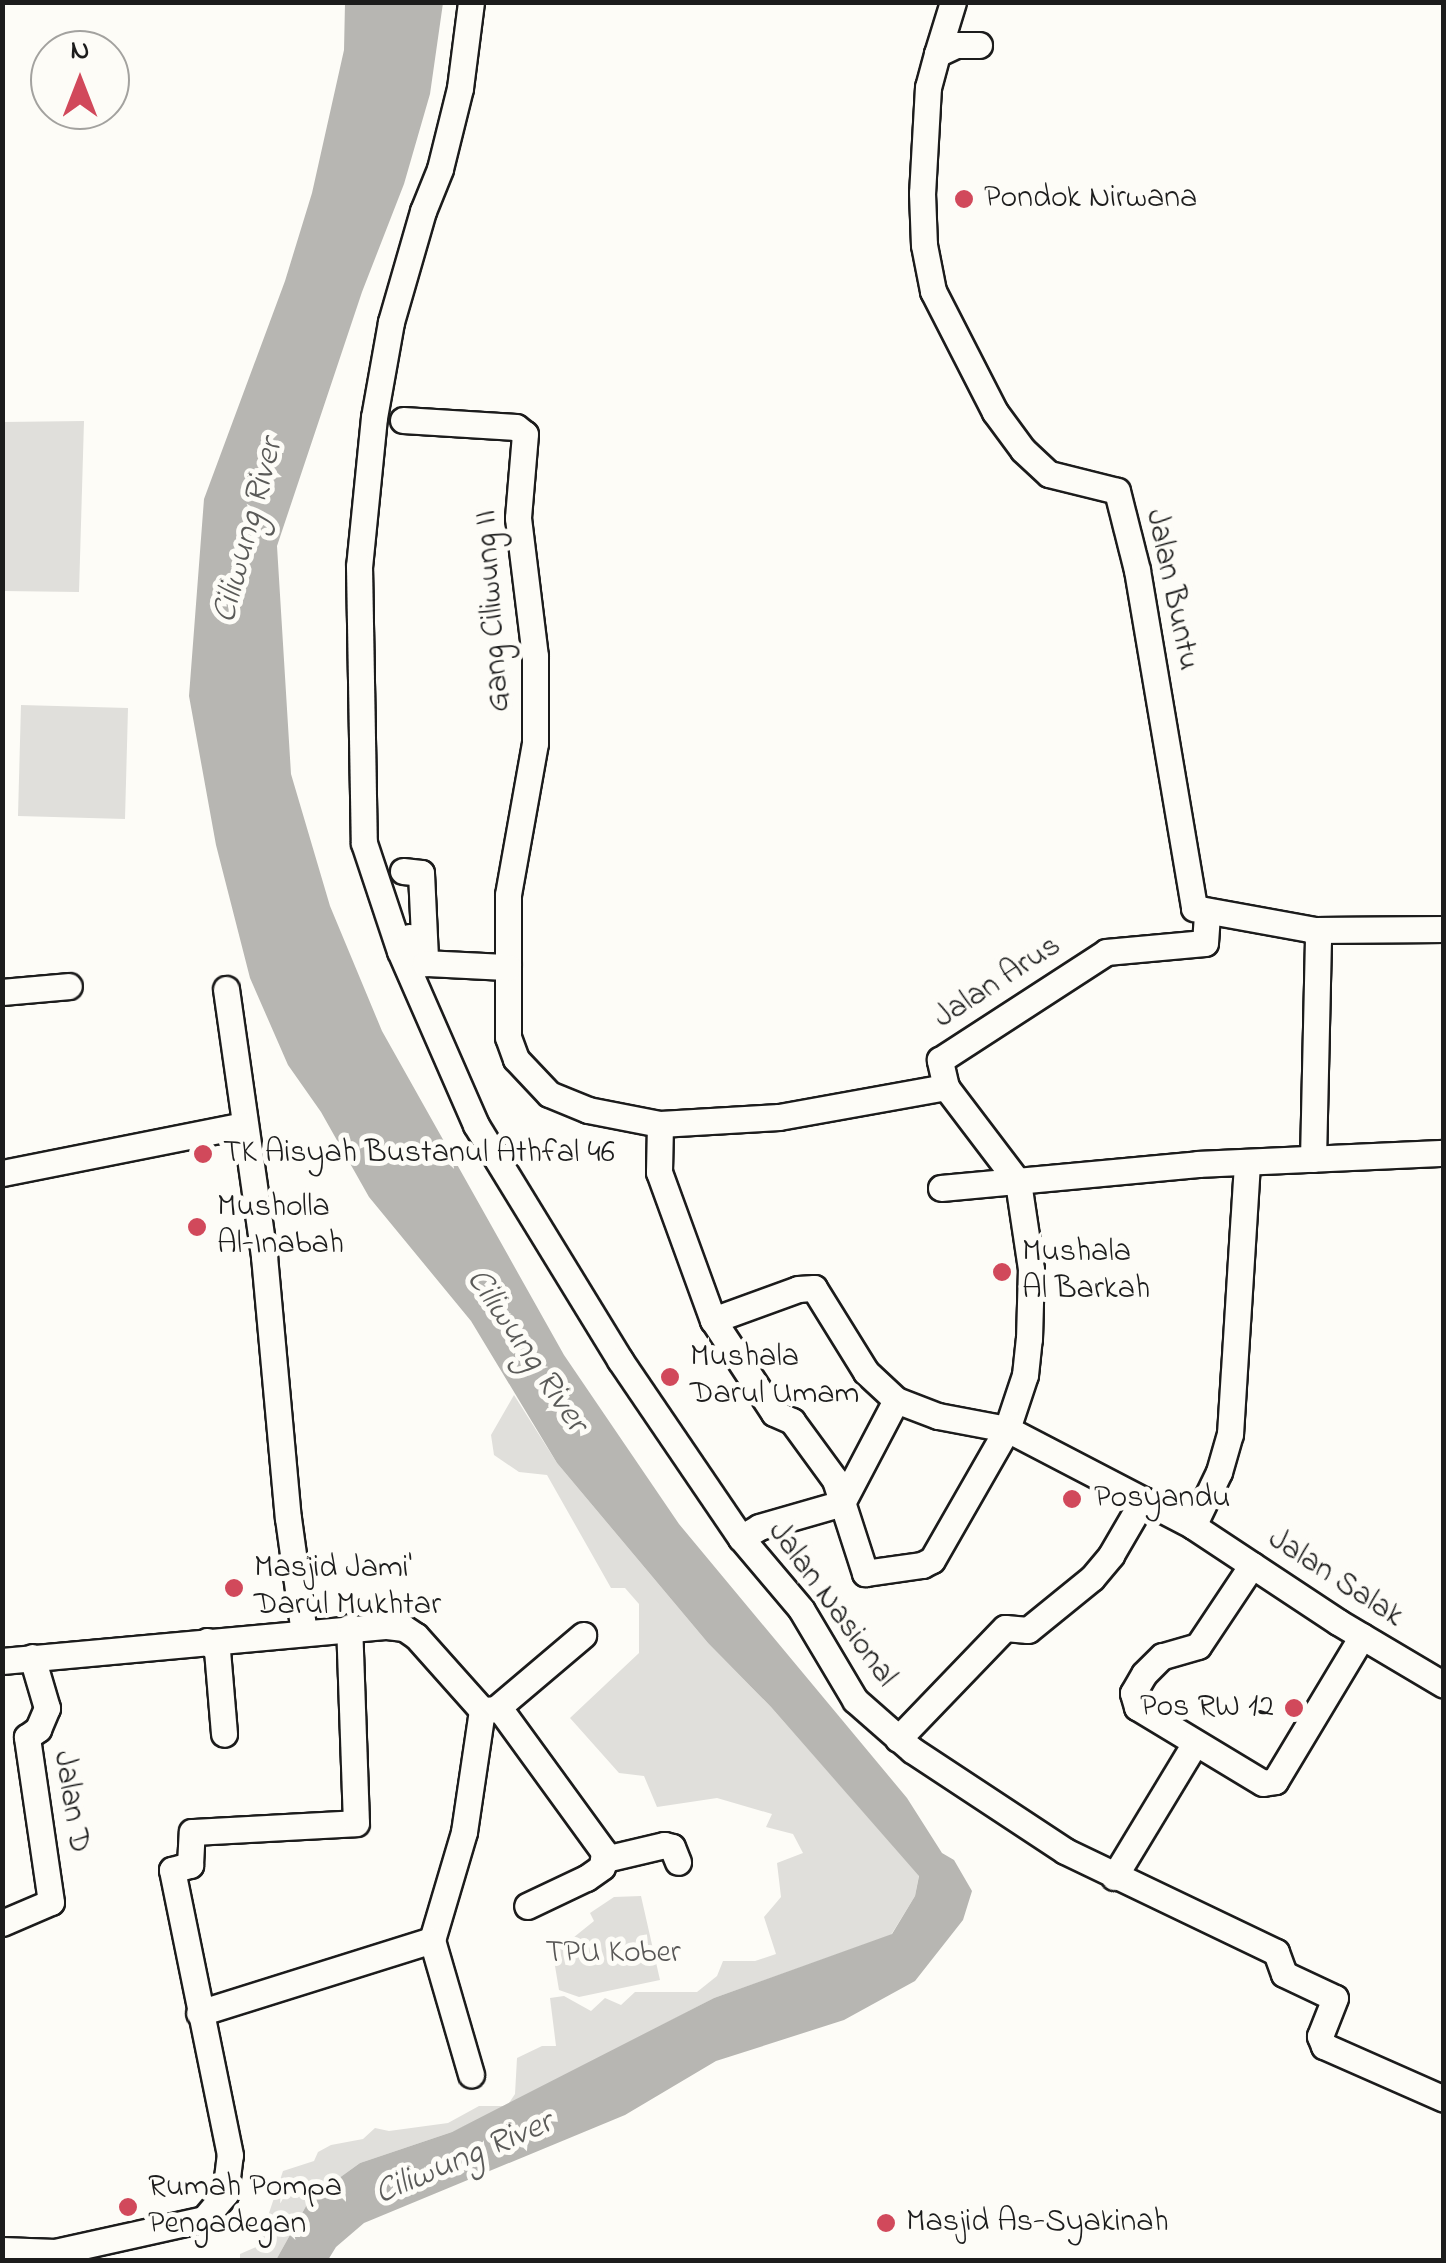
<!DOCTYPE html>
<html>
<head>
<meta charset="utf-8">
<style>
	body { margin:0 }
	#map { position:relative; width:1446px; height:2263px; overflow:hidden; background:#fdfcf7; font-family:"Indie Flower",sans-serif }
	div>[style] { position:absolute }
	.green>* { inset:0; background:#e0dfdb }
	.water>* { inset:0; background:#b7b6b2 }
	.roads { filter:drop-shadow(2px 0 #1c1c1c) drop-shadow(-2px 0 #1c1c1c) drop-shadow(0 2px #1c1c1c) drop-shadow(0 -2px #1c1c1c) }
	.minor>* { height:25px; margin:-12.5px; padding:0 12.5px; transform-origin:12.5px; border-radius:12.5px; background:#fdfcf7 }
	.dots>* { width:28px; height:28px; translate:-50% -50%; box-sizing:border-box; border:5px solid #fdfcf7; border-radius:50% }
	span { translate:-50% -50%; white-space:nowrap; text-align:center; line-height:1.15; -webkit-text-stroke:10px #fdfcf7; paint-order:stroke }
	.poi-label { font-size:32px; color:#1c1c1c }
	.left { translate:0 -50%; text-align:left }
	.right { translate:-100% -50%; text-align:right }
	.street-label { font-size:32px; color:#1c1c1c }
	.park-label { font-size:32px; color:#575655 }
	.water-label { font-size:35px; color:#5a5a58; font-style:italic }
	.frame { position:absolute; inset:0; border:5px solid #1c1c1c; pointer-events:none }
	.north { position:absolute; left:30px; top:30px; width:100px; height:100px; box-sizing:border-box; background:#fdfcf7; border:2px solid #a3a29f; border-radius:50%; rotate:0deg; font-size:28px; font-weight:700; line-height:40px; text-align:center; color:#1c1c1c }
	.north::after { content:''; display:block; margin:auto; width:35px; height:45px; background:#d1495b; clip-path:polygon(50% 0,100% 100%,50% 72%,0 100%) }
</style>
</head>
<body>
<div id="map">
	<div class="green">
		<div style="clip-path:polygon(84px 421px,79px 592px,3px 591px,3px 422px)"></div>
		<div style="clip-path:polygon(21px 705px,128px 708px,125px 819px,18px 816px)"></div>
		<div style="clip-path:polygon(514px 1395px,557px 1463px,708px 1643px,771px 1707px,919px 1875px,915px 1896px,891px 1935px,714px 1998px,507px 2106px,452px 2132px,360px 2163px,310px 2199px,276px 2260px,240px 2260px,240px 2254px,258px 2246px,283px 2171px,314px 2161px,318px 2152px,331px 2145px,363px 2139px,375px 2128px,389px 2131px,448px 2123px,479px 2106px,507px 2106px,515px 2094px,517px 2058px,542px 2046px,556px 2046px,550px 1998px,564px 1996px,591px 2011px,605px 1998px,621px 2005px,635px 1992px,697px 1992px,717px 1976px,723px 1961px,755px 1961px,776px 1954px,764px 1917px,781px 1897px,777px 1863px,803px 1853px,793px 1834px,766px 1827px,772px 1814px,717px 1798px,657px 1807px,644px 1776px,619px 1773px,570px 1718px,639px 1653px,639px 1604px,625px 1588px,611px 1588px,547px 1475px,519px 1472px,494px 1455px,491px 1435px)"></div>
		<div style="clip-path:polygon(641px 1896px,660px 1980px,579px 1997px,559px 1990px,553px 1954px,594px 1921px,590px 1913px,614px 1897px)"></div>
	</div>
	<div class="water">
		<div style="clip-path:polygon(345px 3px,443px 3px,430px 94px,404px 184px,362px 292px,277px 546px,291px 774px,330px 906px,382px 1031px,564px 1355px,679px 1524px,907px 1798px,942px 1853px,954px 1860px,972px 1891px,963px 1920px,915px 1981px,844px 2020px,716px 2061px,625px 2115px,364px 2223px,336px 2247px,328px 2260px,276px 2260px,310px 2199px,360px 2163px,452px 2132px,714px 1998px,892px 1934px,915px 1896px,919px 1876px,771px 1707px,708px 1643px,557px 1463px,471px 1321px,369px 1197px,321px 1112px,288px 1065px,250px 978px,216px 845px,189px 696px,204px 499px,285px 281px,312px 193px,344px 50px)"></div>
	</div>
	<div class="roads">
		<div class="minor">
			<div style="left:471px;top:2px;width:87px;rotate:97.3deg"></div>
			<div style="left:460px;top:88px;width:83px;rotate:103.9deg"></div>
			<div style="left:440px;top:169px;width:45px;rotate:112deg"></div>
			<div style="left:423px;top:211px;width:116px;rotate:106.1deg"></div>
			<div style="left:391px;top:322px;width:97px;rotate:100.1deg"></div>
			<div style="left:374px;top:417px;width:150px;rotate:95.7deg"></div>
			<div style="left:359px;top:566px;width:277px;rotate:89deg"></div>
			<div style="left:364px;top:843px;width:114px;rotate:71.6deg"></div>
			<div style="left:400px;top:951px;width:190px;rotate:66.4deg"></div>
			<div style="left:476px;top:1125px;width:276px;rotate:58.5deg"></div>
			<div style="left:620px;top:1360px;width:215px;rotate:55.8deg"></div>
			<div style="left:741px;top:1538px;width:93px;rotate:49.8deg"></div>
			<div style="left:801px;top:1609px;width:106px;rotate:59.3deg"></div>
			<div style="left:855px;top:1700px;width:76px;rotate:41.3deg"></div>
			<div style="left:912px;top:1750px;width:183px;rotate:33.4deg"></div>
			<div style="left:1065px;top:1851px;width:234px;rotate:25.6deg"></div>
			<div style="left:1276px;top:1952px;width:23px;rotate:70deg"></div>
			<div style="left:1284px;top:1974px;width:56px;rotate:25.2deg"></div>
			<div style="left:1335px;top:1998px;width:41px;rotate:111.5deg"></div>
			<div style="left:1320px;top:2036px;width:11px;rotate:68deg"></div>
			<div style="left:1324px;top:2046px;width:131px;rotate:23.8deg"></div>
			<div style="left:979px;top:45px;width:23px;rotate:180deg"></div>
			<div style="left:956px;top:45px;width:21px;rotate:155deg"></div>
			<div style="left:937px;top:54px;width:34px;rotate:105deg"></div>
			<div style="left:928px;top:87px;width:106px;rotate:93.2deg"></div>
			<div style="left:922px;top:193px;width:52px;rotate:87.8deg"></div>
			<div style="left:924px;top:245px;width:47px;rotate:78.9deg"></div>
			<div style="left:933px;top:291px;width:136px;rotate:62.9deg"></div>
			<div style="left:995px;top:412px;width:47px;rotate:53.6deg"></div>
			<div style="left:1023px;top:450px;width:35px;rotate:43deg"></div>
			<div style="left:1049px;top:474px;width:70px;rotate:14deg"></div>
			<div style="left:1117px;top:491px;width:81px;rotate:75.8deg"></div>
			<div style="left:1137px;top:570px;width:343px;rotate:80.4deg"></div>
			<div style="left:1194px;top:908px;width:123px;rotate:10.3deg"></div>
			<div style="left:937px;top:54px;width:54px;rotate:-72.9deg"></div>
			<div style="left:403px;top:420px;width:113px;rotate:3.5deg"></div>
			<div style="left:516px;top:427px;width:11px;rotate:38deg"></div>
			<div style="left:525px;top:434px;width:84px;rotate:94.8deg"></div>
			<div style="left:518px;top:518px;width:139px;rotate:83deg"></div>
			<div style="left:535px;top:656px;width:87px;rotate:90deg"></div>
			<div style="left:535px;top:743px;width:154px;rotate:100.1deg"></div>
			<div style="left:508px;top:895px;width:142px;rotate:90deg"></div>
			<div style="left:508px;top:1037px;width:23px;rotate:70deg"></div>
			<div style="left:516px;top:1059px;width:48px;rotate:46.7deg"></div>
			<div style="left:549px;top:1094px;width:42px;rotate:22.3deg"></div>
			<div style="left:588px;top:1110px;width:73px;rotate:11deg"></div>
			<div style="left:660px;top:1124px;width:119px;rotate:-3.4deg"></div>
			<div style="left:779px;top:1117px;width:170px;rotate:-10.2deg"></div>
			<div style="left:403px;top:871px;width:18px;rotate:6deg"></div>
			<div style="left:421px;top:873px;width:85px;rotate:87.3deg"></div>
			<div style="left:1315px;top:930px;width:129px;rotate:-0.4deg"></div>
			<div style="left:409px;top:937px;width:31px;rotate:58deg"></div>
			<div style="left:425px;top:963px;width:83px;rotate:2.8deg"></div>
			<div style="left:226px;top:989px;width:270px;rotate:81.9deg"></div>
			<div style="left:264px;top:1256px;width:263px;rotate:84.8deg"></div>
			<div style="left:288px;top:1518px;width:116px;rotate:82.1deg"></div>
			<div style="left:2px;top:992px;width:67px;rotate:-5.1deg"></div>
			<div style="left:660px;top:1124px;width:48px;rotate:91.2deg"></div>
			<div style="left:659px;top:1172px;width:158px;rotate:70deg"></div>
			<div style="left:713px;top:1320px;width:111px;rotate:56.7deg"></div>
			<div style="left:774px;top:1413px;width:20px;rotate:24deg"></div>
			<div style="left:792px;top:1421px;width:73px;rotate:53.9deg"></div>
			<div style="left:835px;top:1480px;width:98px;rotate:72.1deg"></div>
			<div style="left:865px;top:1573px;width:58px;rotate:-8deg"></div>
			<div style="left:922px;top:1565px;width:11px;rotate:-27deg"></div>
			<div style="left:932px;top:1560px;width:151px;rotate:-60.2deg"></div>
			<div style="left:1007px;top:1429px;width:57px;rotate:-71.6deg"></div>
			<div style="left:1025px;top:1375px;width:36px;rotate:-84deg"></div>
			<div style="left:1029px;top:1339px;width:70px;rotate:-88.4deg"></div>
			<div style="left:1031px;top:1269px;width:88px;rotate:-98.5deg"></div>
			<div style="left:1018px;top:1182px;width:119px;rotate:-127.2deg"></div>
			<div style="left:946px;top:1087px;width:28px;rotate:-103deg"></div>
			<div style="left:940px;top:1060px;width:198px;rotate:-33deg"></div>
			<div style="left:1106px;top:952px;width:99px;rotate:-5.2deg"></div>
			<div style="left:1205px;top:943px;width:31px;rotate:-86deg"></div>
			<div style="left:1313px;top:1159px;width:219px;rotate:-88.7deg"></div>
			<div style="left:1318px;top:940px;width:10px;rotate:-107deg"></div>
			<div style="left:2px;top:1173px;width:247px;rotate:-11.2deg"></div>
			<div style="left:941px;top:1188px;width:258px;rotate:-5.3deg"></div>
			<div style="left:1198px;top:1164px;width:246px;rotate:-2.6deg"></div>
			<div style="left:713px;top:1320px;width:90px;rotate:-20deg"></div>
			<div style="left:798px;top:1289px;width:16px;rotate:-4deg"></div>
			<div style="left:814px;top:1288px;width:99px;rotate:58.2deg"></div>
			<div style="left:866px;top:1372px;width:41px;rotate:43deg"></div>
			<div style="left:896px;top:1400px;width:45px;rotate:20.9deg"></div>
			<div style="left:938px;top:1416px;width:70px;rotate:10.7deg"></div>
			<div style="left:1007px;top:1429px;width:210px;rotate:27.5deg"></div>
			<div style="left:1193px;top:1526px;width:174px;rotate:33.5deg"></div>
			<div style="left:1338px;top:1622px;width:123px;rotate:30.7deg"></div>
			<div style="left:1193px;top:1526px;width:60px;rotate:-64.3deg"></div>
			<div style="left:1219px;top:1472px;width:40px;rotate:-74deg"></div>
			<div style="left:1230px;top:1434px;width:271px;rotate:-86.4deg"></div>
			<div style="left:741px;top:1538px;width:21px;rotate:-31deg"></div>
			<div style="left:759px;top:1527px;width:86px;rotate:-16.1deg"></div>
			<div style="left:842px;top:1503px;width:116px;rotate:-62.3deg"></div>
			<div style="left:1252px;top:1565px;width:97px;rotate:123.7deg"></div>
			<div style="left:1198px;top:1646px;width:37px;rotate:164deg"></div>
			<div style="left:1162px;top:1656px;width:25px;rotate:135deg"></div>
			<div style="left:1144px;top:1674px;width:22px;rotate:120deg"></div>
			<div style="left:1133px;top:1693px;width:15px;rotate:74deg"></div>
			<div style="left:1137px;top:1707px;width:147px;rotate:31.1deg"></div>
			<div style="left:1263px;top:1783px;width:12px;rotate:-9deg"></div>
			<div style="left:1275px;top:1781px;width:169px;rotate:-59deg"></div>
			<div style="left:207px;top:1641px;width:13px;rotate:42deg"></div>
			<div style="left:217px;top:1650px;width:84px;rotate:85.2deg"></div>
			<div style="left:2px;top:1661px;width:387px;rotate:-5.2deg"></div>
			<div style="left:387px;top:1626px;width:17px;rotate:7deg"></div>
			<div style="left:404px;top:1628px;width:14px;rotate:34deg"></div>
			<div style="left:416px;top:1636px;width:99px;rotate:48.3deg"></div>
			<div style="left:482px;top:1710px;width:123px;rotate:98.4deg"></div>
			<div style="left:464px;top:1832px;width:113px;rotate:106.5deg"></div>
			<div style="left:432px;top:1940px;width:244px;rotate:162.6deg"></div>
			<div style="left:497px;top:1708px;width:113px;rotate:-40.3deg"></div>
			<div style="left:482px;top:1710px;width:18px;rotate:-3deg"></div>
			<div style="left:500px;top:1709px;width:177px;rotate:54deg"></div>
			<div style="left:604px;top:1852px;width:15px;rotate:98deg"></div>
			<div style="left:602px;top:1867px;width:19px;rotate:145deg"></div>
			<div style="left:586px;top:1878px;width:65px;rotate:154.6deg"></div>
			<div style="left:898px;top:1739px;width:154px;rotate:-46.1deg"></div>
			<div style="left:1005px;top:1628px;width:23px;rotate:5deg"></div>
			<div style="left:1028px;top:1630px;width:82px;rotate:-39.1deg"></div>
			<div style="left:1092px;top:1578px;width:30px;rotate:-50deg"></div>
			<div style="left:1111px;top:1555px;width:64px;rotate:-59.8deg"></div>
			<div style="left:605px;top:1859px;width:61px;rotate:-13.3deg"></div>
			<div style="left:664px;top:1845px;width:8px;rotate:14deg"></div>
			<div style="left:672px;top:1847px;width:16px;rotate:68deg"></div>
			<div style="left:1114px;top:1877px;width:154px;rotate:-58.8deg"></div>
			<div style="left:2px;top:1923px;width:53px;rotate:-23.2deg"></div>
			<div style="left:51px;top:1902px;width:167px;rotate:-98.3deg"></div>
			<div style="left:27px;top:1737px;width:14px;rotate:-36deg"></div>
			<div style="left:38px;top:1729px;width:23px;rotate:-67deg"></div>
			<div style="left:47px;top:1708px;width:53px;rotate:-106.4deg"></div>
			<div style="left:432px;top:1940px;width:140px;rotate:73.8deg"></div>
			<div style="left:2px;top:2250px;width:53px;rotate:2.2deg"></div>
			<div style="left:55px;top:2252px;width:153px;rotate:-12.5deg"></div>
			<div style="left:204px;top:2219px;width:33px;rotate:-50deg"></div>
			<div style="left:225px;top:2194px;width:39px;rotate:-83deg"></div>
			<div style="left:230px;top:2155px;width:291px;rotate:-101.5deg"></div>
			<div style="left:172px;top:1870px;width:19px;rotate:-16deg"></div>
			<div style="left:190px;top:1865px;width:33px;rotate:-87deg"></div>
			<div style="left:192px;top:1832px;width:164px;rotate:-3.1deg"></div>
			<div style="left:356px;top:1823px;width:196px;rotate:-92deg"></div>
		</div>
	</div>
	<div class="dots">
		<div style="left:964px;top:199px;background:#d1495b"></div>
		<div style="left:203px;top:1154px;background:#d1495b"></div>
		<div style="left:197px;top:1227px;background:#d1495b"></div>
		<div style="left:1002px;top:1272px;background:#d1495b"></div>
		<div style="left:670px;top:1377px;background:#d1495b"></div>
		<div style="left:1072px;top:1499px;background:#d1495b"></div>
		<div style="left:234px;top:1588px;background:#d1495b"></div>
		<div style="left:1294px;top:1708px;background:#d1495b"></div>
		<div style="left:128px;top:2207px;background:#d1495b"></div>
		<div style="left:886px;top:2223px;background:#d1495b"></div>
	</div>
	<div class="poi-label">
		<span class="left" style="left:984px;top:199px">Pondok Nirwana</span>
		<span class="left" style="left:223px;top:1154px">TK Aisyah Bustanul Athfal 46</span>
		<span class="left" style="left:217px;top:1227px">Musholla<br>Al-Inabah</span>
		<span class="left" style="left:1022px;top:1272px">Mushala<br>Al Barkah</span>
		<span class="left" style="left:690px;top:1377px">Mushala<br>Darul Umam</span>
		<span class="left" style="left:1094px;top:1499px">Posyandu</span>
		<span class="left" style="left:254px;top:1588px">Masjid Jami'<br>Darul Mukhtar</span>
		<span class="right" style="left:1274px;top:1708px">Pos RW 12</span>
		<span class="left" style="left:148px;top:2207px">Rumah Pompa<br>Pengadegan</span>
		<span class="left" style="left:906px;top:2223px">Masjid As-Syakinah</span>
	</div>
	<div class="street-label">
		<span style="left:1171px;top:590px;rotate:78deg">Jalan Buntu</span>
		<span style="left:494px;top:611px;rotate:-94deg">Gang Ciliwung II</span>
		<span style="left:998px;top:983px;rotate:-33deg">Jalan Arus</span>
		<span style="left:1335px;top:1579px;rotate:33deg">Jalan Salak</span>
		<span style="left:831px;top:1605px;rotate:54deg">Jalan Nasional</span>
		<span style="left:70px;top:1802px;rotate:81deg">Jalan D</span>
	</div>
	<div class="park-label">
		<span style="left:613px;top:1954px">TPU Kober</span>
	</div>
	<div class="water-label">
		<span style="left:249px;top:531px;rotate:-75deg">Ciliwung River</span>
		<span style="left:526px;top:1351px;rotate:56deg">Ciliwung River</span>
		<span style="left:464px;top:2159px;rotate:-23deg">Ciliwung River</span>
	</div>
	<div class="frame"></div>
	<div class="north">N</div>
</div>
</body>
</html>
